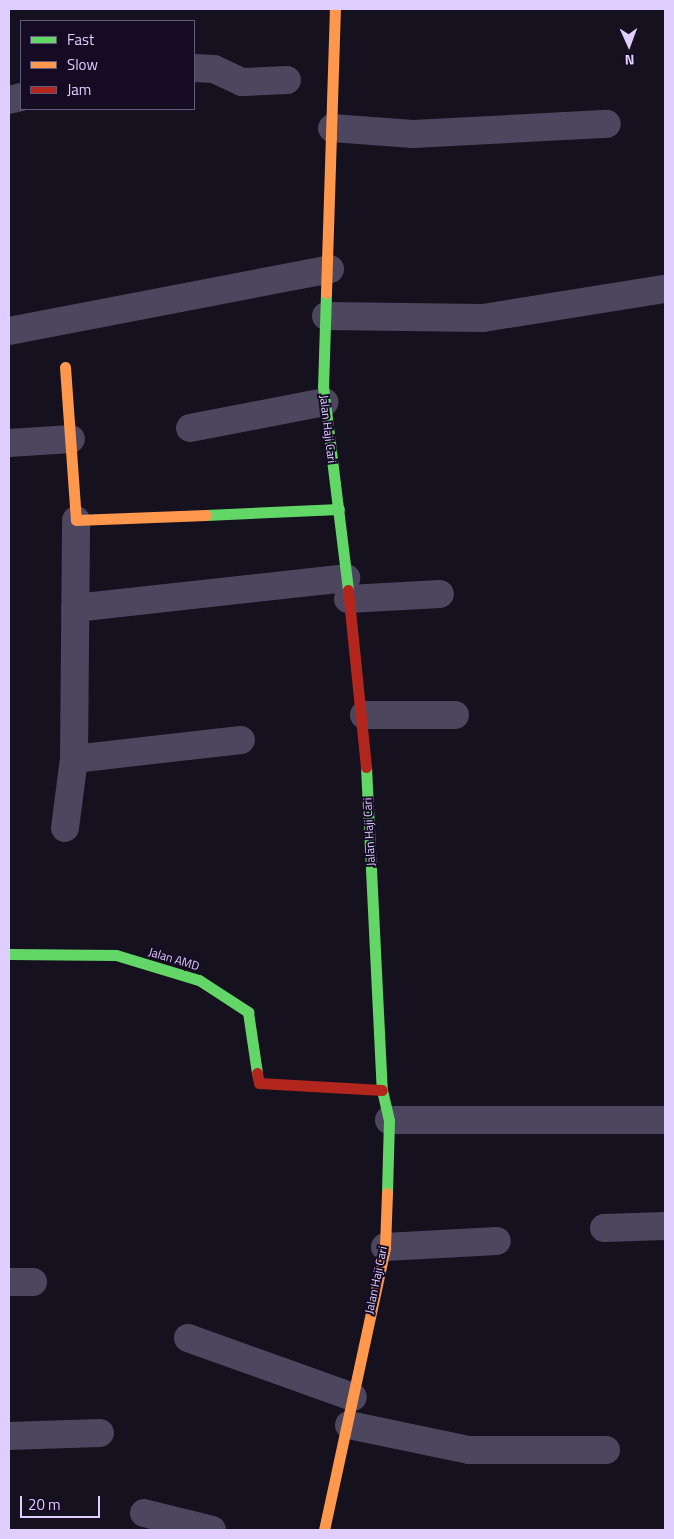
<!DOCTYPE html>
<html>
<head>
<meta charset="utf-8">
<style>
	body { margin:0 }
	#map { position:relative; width:674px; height:1539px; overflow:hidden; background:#16111e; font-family:"Titillium Web",sans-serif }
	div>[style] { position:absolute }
	.street>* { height:28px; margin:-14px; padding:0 14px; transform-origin:14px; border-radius:14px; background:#4c465f }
	.fast>* { height:11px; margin:-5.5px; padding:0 5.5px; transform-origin:5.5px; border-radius:5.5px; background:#63d668 }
	.slow>* { height:11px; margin:-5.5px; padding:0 5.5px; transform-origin:5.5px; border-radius:5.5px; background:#ff974d }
	.jam>* { height:11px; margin:-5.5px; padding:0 5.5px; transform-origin:5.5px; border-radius:5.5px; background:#b3261e }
	span { translate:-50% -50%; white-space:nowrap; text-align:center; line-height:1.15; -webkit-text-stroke:4px #150c23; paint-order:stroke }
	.street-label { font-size:12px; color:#dfceff }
	.frame { position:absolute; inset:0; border:10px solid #dfceff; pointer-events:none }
	.legend { position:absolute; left:20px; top:20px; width:175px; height:90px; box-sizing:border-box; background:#150c23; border:1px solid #665a7b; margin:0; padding:6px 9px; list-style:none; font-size:15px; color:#dfceff }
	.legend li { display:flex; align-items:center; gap:10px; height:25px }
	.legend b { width:25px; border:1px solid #665a7b }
	.north { position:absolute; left:604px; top:20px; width:50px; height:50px; -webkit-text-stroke:4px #150c23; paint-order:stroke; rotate:178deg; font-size:14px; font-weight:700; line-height:20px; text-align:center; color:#dfceff }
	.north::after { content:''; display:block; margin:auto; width:18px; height:22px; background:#dfceff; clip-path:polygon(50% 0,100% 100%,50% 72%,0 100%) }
	.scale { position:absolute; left:20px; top:1496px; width:80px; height:22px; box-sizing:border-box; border:2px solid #dfceff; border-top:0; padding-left:6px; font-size:15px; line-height:18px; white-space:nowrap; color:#dfceff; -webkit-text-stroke:4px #150c23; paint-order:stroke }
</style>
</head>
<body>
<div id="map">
	<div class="street">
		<div style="left:194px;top:68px;width:20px;rotate:3deg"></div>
		<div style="left:214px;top:69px;width:31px;rotate:25deg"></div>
		<div style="left:242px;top:82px;width:45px;rotate:-2.5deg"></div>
		<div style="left:9px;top:100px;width:12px;rotate:-14deg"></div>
		<div style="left:332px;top:128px;width:81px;rotate:4.2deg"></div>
		<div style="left:413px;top:134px;width:194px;rotate:-3deg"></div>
		<div style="left:326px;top:316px;width:157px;rotate:0.7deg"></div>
		<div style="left:483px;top:318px;width:184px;rotate:-9.1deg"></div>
		<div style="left:9px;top:331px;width:327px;rotate:-10.9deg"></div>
		<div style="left:190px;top:428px;width:137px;rotate:-10.9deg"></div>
		<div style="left:9px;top:443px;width:62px;rotate:-3.7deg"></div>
		<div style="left:348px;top:599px;width:92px;rotate:-3.1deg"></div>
		<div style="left:75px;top:608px;width:273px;rotate:-6.3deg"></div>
		<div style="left:364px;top:715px;width:91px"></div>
		<div style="left:74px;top:759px;width:168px;rotate:-6.5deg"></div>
		<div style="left:65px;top:828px;width:70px;rotate:-82.6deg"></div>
		<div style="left:74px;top:759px;width:239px;rotate:-89.5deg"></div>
		<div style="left:389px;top:1120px;width:276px"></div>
		<div style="left:604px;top:1228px;width:61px;rotate:-1.9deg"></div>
		<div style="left:385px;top:1247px;width:112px;rotate:-3.1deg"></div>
		<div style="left:9px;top:1282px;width:24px"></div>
		<div style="left:188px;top:1338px;width:175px;rotate:19.7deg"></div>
		<div style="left:349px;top:1425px;width:123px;rotate:11.8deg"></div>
		<div style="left:469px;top:1450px;width:137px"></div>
		<div style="left:9px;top:1436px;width:91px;rotate:-1.9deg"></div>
		<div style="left:144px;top:1513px;width:70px;rotate:14deg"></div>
	</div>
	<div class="fast">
		<div style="left:326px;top:293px;width:93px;rotate:91.8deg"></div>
		<div style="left:323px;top:386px;width:206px;rotate:83deg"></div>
		<div style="left:206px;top:515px;width:133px;rotate:-2.6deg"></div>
		<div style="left:366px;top:767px;width:323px;rotate:87.2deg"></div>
		<div style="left:382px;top:1090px;width:31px;rotate:77deg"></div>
		<div style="left:389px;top:1120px;width:73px;rotate:91.6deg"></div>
		<div style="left:9px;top:954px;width:107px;rotate:0.5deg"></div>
		<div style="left:116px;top:955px;width:87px;rotate:16.8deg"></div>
		<div style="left:199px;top:980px;width:59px;rotate:33.1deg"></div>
		<div style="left:248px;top:1012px;width:62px;rotate:81.6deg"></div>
	</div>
	<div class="slow">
		<div style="left:326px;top:293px;width:284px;rotate:-88.2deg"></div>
		<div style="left:65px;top:367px;width:153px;rotate:85.9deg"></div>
		<div style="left:76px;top:520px;width:130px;rotate:-2.2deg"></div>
		<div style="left:324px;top:1530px;width:289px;rotate:-77.8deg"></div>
		<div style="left:385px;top:1247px;width:54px;rotate:-87.9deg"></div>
	</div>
	<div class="jam">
		<div style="left:348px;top:590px;width:178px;rotate:84.2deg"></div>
		<div style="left:257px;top:1073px;width:10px;rotate:79deg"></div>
		<div style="left:259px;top:1083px;width:123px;rotate:3.3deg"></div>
	</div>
	<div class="street-label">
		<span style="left:328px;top:429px;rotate:83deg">Jalan Haji Cari</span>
		<span style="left:369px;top:832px;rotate:-93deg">Jalan Haji Cari</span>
		<span style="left:174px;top:959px;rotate:17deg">Jalan AMD</span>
		<span style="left:376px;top:1280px;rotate:-78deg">Jalan Haji Cari</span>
	</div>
	<div class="frame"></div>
	<ul class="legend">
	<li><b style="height:6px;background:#63d668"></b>Fast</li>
	<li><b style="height:6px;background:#ff974d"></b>Slow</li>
	<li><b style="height:6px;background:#b3261e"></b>Jam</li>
	</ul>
	<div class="north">N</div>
	<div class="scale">20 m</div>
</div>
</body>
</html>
